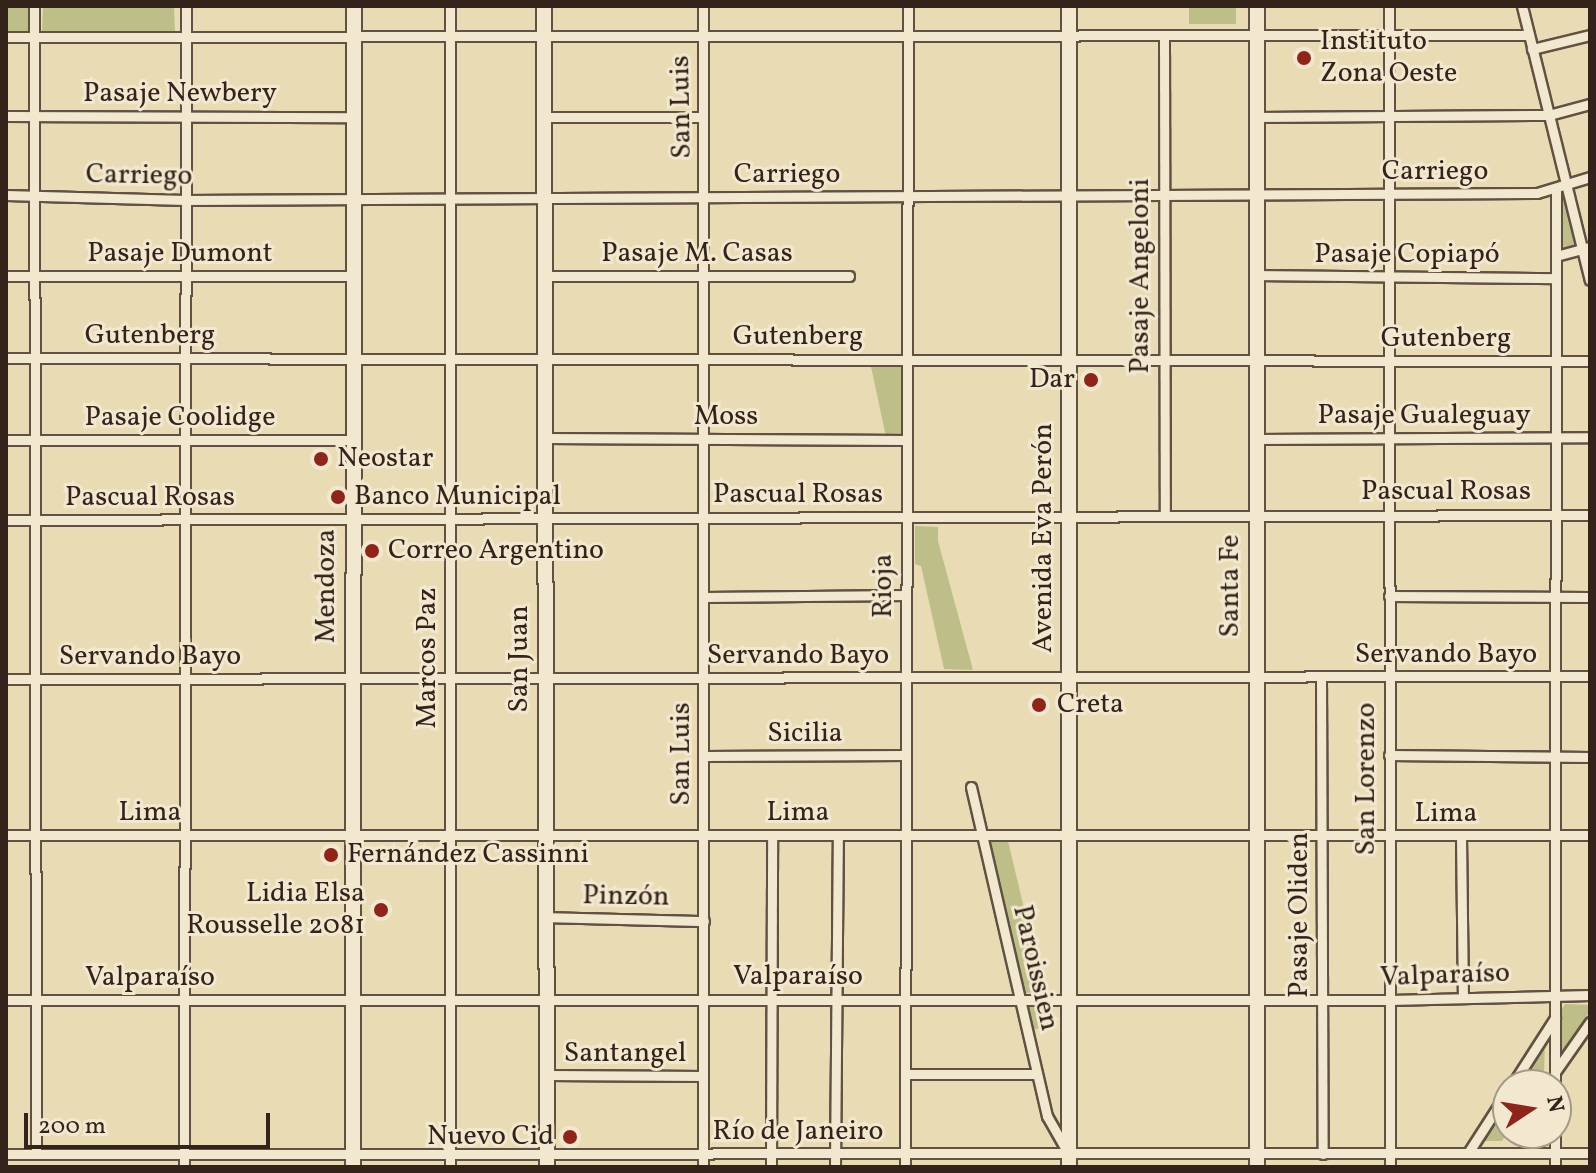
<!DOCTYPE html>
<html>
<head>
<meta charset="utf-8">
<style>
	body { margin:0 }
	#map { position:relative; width:1596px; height:1173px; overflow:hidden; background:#e9dcb5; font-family:Vollkorn,serif }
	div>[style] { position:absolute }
	.green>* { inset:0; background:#bebe88 }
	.roads { filter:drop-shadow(2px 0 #615142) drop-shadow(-2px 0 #615142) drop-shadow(0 2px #615142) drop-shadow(0 -2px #615142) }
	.street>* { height:9px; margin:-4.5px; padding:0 4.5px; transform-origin:4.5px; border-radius:4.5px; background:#f1e8cf }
	.secondary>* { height:14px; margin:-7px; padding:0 7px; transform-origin:7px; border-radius:7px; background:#f1e8cf }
	.dots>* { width:22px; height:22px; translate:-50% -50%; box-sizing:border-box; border:4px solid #f1e8cf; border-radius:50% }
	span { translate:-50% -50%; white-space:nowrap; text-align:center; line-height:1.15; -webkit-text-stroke:6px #f1e8cf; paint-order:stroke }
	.poi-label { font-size:28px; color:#34231b }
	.left { translate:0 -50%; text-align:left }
	.right { translate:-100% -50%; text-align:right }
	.street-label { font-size:28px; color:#34231b }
	.frame { position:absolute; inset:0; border:8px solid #34231b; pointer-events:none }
	.north { position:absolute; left:1492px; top:1069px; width:80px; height:80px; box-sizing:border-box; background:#f1e8cf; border:2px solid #a59987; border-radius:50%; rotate:78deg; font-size:22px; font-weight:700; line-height:32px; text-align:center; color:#34231b }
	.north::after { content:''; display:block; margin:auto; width:28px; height:36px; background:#8f2418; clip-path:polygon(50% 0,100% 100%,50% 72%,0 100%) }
	.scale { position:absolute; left:24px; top:1113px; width:246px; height:36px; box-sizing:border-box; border:4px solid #34231b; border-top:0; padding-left:10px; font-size:24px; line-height:28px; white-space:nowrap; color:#34231b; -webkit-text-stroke:6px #f1e8cf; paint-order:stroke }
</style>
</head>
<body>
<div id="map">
	<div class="green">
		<div style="clip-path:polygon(6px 6px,30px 6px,30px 34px,6px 34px)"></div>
		<div style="clip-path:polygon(43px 6px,174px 6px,175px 34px,42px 32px)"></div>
		<div style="clip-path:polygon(1189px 6px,1236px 6px,1236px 24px,1189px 24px)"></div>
		<div style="clip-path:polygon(1564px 194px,1577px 245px,1562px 251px,1560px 196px)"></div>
		<div style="clip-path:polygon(870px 362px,902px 363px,902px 437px,886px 437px)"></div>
		<div style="clip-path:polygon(915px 526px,938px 527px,938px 541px,973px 670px,944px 669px,921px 566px,915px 564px)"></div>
		<div style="clip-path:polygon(1008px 841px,1044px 992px,1023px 993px,987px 842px)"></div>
		<div style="clip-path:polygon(1565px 1004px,1590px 1005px,1590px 1011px,1558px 1060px,1560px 1012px)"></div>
		<div style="clip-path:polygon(1053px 1005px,1054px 1025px,1031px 1030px,1025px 1006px)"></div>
		<div style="clip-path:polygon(1545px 1040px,1544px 1075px,1538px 1085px,1517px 1085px)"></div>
		<div style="clip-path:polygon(1508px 1099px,1508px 1132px,1502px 1141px,1481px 1141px)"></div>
	</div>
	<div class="roads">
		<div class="street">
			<div style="left:34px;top:6px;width:1148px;rotate:89.9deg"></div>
			<div style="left:1389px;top:6px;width:1161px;rotate:89.95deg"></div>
			<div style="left:1522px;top:6px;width:282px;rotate:76.1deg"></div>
			<div style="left:1164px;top:36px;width:480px;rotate:89.9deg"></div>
			<div style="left:6px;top:37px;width:1523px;rotate:-0.08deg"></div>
			<div style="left:1532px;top:49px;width:60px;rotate:-13.6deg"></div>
			<div style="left:6px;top:116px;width:348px;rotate:0.2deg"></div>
			<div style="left:545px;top:117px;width:158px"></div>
			<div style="left:1257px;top:117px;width:292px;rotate:-0.4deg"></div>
			<div style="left:1549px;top:115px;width:42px;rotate:-15deg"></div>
			<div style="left:6px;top:195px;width:179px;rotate:1.6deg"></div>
			<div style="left:185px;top:200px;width:1352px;rotate:-0.3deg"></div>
			<div style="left:1537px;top:193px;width:55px;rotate:-16.8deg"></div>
			<div style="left:1556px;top:256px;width:35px;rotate:-15deg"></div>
			<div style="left:1257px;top:275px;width:299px;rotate:0.6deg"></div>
			<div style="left:6px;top:276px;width:348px"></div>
			<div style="left:545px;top:276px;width:304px"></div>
			<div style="left:6px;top:358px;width:1584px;rotate:0.11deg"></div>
			<div style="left:545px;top:438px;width:362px;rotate:0.3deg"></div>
			<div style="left:1257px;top:439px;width:333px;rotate:-0.3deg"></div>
			<div style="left:6px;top:440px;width:347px"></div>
			<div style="left:6px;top:520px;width:1584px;rotate:-0.18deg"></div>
			<div style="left:1389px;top:596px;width:201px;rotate:0.3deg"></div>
			<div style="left:705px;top:597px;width:201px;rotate:-0.6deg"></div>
			<div style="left:1321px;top:677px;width:477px;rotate:89.8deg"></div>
			<div style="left:6px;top:679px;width:1584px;rotate:-0.11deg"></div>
			<div style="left:1389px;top:755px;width:201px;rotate:0.6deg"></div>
			<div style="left:704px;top:756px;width:202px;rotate:-0.3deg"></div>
			<div style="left:971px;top:787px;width:338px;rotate:77deg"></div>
			<div style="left:1047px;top:1116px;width:40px;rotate:60.3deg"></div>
			<div style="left:6px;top:835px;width:1584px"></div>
			<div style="left:1461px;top:836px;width:161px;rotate:89.3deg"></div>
			<div style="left:546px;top:917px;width:158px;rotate:1.5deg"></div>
			<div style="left:6px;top:1000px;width:1384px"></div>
			<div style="left:1390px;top:1000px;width:200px;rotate:-1.4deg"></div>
			<div style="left:1555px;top:1072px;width:61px;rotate:-55deg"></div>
			<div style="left:905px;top:1074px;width:132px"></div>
			<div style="left:547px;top:1075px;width:156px;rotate:0.4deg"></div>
			<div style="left:1512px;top:1085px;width:80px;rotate:-57.3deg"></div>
			<div style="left:1555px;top:1085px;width:896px;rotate:-89.94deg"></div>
			<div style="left:1468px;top:1153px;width:74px;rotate:-57.2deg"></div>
			<div style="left:6px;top:1154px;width:1584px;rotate:-0.04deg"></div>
			<div style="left:184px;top:1167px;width:1161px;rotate:-89.9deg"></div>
			<div style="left:450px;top:1167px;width:1161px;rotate:-90deg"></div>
			<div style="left:703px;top:1167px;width:1161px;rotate:-90deg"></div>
			<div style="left:771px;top:1167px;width:332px;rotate:-89.8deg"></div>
			<div style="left:835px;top:1167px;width:332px;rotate:-89.5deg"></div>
			<div style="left:905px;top:1167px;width:1161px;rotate:-89.85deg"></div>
			<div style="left:1555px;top:1167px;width:34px;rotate:-90deg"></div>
		</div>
		<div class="secondary">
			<div style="left:544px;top:6px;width:1161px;rotate:89.85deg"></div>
			<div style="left:353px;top:1167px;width:1161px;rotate:-89.95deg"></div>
			<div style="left:1069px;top:1167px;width:1161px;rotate:-90deg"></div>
			<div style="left:1257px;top:1167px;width:1161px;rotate:-90deg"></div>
		</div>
	</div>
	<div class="dots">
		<div style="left:1304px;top:58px;background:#8f2418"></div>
		<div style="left:1091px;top:380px;background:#8f2418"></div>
		<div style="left:321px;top:459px;background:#8f2418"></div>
		<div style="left:338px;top:497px;background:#8f2418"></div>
		<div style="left:372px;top:551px;background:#8f2418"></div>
		<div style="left:1039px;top:705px;background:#8f2418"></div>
		<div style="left:331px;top:855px;background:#8f2418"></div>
		<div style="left:381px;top:910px;background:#8f2418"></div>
		<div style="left:570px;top:1137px;background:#8f2418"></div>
	</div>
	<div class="poi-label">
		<span class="left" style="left:1320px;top:58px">Instituto<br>Zona Oeste</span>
		<span class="right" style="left:1075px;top:380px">Dar</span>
		<span class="left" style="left:337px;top:459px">Neostar</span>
		<span class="left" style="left:354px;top:497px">Banco Municipal</span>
		<span class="left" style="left:388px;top:551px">Correo Argentino</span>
		<span class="left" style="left:1057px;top:705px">Creta</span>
		<span class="left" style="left:347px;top:855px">Fernández Cassinni</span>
		<span class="right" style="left:365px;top:910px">Lidia Elsa<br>Rousselle 2081</span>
		<span class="right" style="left:554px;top:1137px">Nuevo Cid</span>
	</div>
	<div class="street-label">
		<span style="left:180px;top:94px">Pasaje Newbery</span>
		<span style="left:682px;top:107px;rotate:-91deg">San Luis</span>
		<span style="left:1435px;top:172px">Carriego</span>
		<span style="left:787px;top:175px">Carriego</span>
		<span style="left:139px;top:176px;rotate:1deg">Carriego</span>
		<span style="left:180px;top:254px">Pasaje Dumont</span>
		<span style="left:697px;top:254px">Pasaje M. Casas</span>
		<span style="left:1407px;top:255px">Pasaje Copiapó</span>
		<span style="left:1141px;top:276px;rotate:-90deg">Pasaje Angeloni</span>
		<span style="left:150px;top:336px">Gutenberg</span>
		<span style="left:798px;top:337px">Gutenberg</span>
		<span style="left:1446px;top:339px">Gutenberg</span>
		<span style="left:1424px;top:416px">Pasaje Gualeguay</span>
		<span style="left:726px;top:417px">Moss</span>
		<span style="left:180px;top:418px">Pasaje Coolidge</span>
		<span style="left:1446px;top:492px">Pascual Rosas</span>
		<span style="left:798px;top:495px">Pascual Rosas</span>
		<span style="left:150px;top:498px">Pascual Rosas</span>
		<span style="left:1044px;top:538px;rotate:-90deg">Avenida Eva Perón</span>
		<span style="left:327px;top:586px;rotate:-90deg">Mendoza</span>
		<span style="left:884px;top:586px;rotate:-90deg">Rioja</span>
		<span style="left:1231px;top:586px;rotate:-90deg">Santa Fe</span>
		<span style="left:1446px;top:655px">Servando Bayo</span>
		<span style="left:798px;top:656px">Servando Bayo</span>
		<span style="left:150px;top:657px">Servando Bayo</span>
		<span style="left:428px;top:658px;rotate:-90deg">Marcos Paz</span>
		<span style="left:520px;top:659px;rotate:-90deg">San Juan</span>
		<span style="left:805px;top:734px">Sicilia</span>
		<span style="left:682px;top:754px;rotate:-90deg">San Luis</span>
		<span style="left:1367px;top:779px;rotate:-90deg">San Lorenzo</span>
		<span style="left:150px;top:813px">Lima</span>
		<span style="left:798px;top:813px">Lima</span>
		<span style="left:1446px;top:814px">Lima</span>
		<span style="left:626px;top:897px;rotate:1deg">Pinzón</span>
		<span style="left:1300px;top:915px;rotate:-90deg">Pasaje Oliden</span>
		<span style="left:1035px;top:968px;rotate:77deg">Paroissien</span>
		<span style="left:1445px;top:976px;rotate:-2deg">Valparaíso</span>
		<span style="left:798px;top:977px">Valparaíso</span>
		<span style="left:150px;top:978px">Valparaíso</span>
		<span style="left:625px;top:1054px">Santangel</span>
		<span style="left:798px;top:1132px">Río de Janeiro</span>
	</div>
	<div class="frame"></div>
	<div class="north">N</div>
	<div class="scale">200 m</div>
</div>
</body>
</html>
